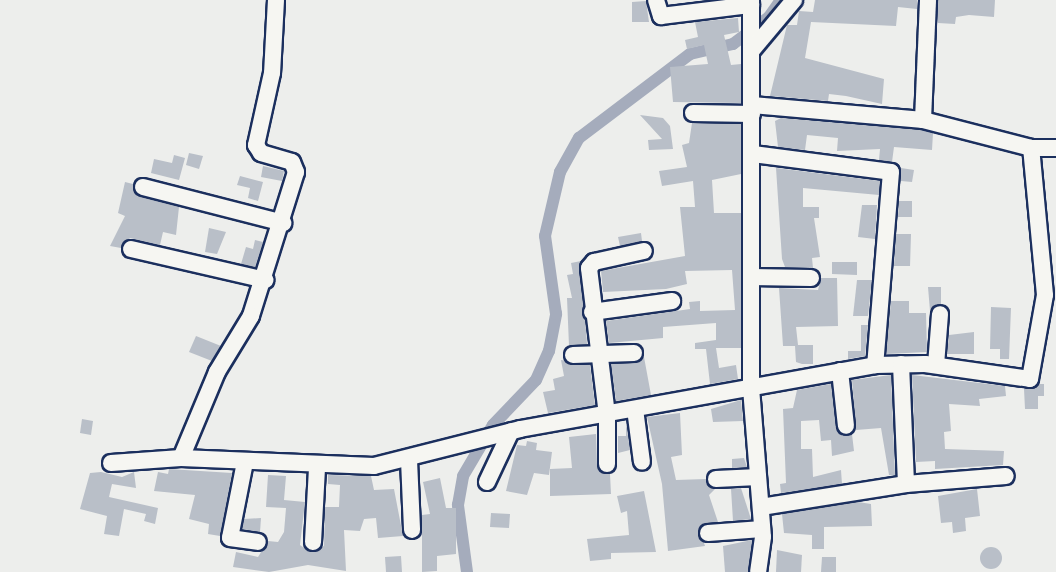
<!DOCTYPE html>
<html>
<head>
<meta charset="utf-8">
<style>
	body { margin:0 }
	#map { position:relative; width:1056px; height:572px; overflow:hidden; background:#edeeec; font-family:Itim,sans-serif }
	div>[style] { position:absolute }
	.canal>* { height:12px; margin:-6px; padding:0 6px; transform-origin:6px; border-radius:6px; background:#a5acbc }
	.building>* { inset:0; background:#b9bfc8 }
	.round { border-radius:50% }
	.roads { filter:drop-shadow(2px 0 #1b2f5e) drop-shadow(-2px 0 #1b2f5e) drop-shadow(0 2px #1b2f5e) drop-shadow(0 -2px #1b2f5e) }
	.minor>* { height:16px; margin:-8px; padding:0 8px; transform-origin:8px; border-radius:8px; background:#f6f6f2 }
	span { translate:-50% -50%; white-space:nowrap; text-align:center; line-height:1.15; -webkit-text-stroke:4.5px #f6f6f2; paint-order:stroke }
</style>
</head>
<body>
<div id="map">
	<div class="canal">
		<div style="left:467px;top:572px;width:68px;rotate:-97.7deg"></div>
		<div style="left:458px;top:505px;width:29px;rotate:-80deg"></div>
		<div style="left:463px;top:476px;width:59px;rotate:-59.5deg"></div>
		<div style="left:493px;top:425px;width:62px;rotate:-46.3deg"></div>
		<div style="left:536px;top:380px;width:32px;rotate:-66deg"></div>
		<div style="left:549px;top:351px;width:38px;rotate:-79deg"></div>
		<div style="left:556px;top:314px;width:79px;rotate:-98deg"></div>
		<div style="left:545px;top:236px;width:66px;rotate:-76.8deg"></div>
		<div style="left:560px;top:172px;width:39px;rotate:-61deg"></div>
		<div style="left:579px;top:138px;width:139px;rotate:-37.1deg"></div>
		<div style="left:690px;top:54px;width:44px;rotate:-13.1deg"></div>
		<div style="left:733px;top:44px;width:45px;rotate:-36.9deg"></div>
		<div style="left:769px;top:17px;width:21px;rotate:-55deg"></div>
	</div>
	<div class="building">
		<div style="clip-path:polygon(815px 0,917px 0,917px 9px,898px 7px,896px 26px,811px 22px,805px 58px,884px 79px,882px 104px,846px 96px,829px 94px,828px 101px,770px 96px,787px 25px,797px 25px,799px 11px,813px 12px)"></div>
		<div style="clip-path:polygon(938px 0,995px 0,994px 17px,969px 15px,956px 17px,955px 24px,938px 23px)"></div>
		<div style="clip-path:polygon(646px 1px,649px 22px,632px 22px,632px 2px)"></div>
		<div style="clip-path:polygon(738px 18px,739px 32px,724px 35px,731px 65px,741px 64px,741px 103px,673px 102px,670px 67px,708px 64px,704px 45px,687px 49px,685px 40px,698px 37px,695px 22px)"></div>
		<div style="clip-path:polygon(640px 115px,663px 118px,670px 126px,673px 149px,649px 150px,648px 140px,662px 139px)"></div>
		<div style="clip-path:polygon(781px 118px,921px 130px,933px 133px,932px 150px,894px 147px,892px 162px,879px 160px,880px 149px,837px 151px,838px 138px,807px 135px,805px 150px,778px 147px,775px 121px)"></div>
		<div style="clip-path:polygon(692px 123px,741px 124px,741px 174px,712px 180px,714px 213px,741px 213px,741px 348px,716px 348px,719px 368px,736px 365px,738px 379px,710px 384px,706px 349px,695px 349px,695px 343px,716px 340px,716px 323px,663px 327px,663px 338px,609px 343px,606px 321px,690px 309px,689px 302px,700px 301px,700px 311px,735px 310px,732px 270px,685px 271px,687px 284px,666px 289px,603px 292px,601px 271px,685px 256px,680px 207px,695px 207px,693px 181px,662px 186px,659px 171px,687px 167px,682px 145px,689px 143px)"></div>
		<div style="clip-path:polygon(189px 153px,203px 156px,199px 169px,186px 165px)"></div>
		<div style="clip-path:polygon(174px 155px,185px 158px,179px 180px,151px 173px,154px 159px,172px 163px)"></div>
		<div style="clip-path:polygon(263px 166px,284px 171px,282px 181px,261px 177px)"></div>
		<div style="clip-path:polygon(776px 168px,880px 181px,879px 195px,803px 188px,803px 207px,819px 207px,819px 218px,814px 218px,820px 257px,812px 258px,813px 268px,785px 267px,782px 259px)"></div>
		<div style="clip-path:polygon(901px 168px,914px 170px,912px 182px,901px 181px)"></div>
		<div style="clip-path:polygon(240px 176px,263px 182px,258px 201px,248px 198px,250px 188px,237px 185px)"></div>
		<div style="clip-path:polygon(125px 182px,133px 184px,140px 197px,179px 207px,176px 235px,163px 232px,160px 245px,130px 238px,121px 248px,110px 246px,125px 216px,118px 213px)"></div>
		<div style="clip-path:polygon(899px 201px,912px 201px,912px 217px,898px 217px)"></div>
		<div style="clip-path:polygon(862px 205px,877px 205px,875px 239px,858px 237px)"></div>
		<div style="clip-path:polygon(209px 228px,226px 232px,217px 254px,205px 252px)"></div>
		<div style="clip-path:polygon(641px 233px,642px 241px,620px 246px,618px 237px)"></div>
		<div style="clip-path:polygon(896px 234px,911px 234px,910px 266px,894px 266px)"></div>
		<div style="clip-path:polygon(255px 240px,263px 242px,255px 267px,241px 264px,246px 247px,253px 249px)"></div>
		<div style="clip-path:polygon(581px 261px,587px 344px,569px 346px,567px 298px,572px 298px,567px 275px,573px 274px,571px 263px)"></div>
		<div style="clip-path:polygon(832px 262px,857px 262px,857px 275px,832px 274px)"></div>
		<div style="clip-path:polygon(821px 278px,837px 278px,838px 326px,796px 327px,798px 345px,813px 345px,813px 364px,802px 364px,796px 362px,795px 346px,783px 346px,779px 288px,818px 290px)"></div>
		<div style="clip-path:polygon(857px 280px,872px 280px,868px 316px,853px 316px)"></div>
		<div style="clip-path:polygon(928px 287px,941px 287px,941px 304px,930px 311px)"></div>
		<div style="clip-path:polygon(891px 301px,909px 301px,909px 313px,926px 313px,927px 352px,886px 354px)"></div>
		<div style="clip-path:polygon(991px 307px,1011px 308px,1009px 359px,1000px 359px,1000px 349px,990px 349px)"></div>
		<div style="clip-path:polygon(861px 325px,868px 325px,865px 356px,848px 359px,848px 351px,861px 351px)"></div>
		<div style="clip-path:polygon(974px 332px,974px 354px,947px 354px,949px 335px)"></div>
		<div style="clip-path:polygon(196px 336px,221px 346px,212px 361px,189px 352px)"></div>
		<div style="clip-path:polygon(644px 357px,651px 395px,616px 401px,611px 364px,635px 363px)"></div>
		<div style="clip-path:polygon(561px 360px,590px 365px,595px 405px,548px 413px,543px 392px,555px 390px,553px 379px,564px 376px)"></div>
		<div style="clip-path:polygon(891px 375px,895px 475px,889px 475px,881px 428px,856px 430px,852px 380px)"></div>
		<div style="clip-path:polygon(912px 375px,1005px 386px,1006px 396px,979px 399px,980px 406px,949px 404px,951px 431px,944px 432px,945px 449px,1004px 451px,1003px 465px,935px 469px,935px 461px,916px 462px)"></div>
		<div style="clip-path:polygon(831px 384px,836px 428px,842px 436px,852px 434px,854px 451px,832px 456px,831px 440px,821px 441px,819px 420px,801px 421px,801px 449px,812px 449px,813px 477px,841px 470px,842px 484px,781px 493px,780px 484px,786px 483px,783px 409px,793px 408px,797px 390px)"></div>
		<div style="clip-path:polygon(1039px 384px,1044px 384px,1044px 396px,1038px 396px,1038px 409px,1025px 409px,1024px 389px)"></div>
		<div style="clip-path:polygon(741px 400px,743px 421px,713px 422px,711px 409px)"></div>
		<div style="clip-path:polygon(680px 413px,682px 455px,671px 457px,676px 480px,706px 479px,715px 489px,709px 495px,718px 522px,699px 528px,705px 546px,668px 551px,662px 484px,647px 417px)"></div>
		<div style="clip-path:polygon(82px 419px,93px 421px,91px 435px,80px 433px)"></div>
		<div style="clip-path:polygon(626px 422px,630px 450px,618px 453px,618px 436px,626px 436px)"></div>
		<div style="clip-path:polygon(596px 434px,597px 465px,610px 474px,611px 494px,550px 496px,550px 469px,572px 468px,569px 437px)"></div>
		<div style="clip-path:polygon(527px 441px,537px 443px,536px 450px,552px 452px,549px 475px,534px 473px,527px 495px,506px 491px,517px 445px,526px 446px)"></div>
		<div style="clip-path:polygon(744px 458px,747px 467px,732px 468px,732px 459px)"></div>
		<div style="clip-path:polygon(169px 469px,232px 473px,220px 536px,208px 534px,209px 524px,189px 519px,195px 495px,154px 491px,158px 472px,168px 474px)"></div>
		<div style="clip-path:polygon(101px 472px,122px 477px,134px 472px,136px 488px,112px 484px,109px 497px,158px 508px,155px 524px,144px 521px,146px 514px,124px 509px,119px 536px,104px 534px,107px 516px,80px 509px,90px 473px)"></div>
		<div style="clip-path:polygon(268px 475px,286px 476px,284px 500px,305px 502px,300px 545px,308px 551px,324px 546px,325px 507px,339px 507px,340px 485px,328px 484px,328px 475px,371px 476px,374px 490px,394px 489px,403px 536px,378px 538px,376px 518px,364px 519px,360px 531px,344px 530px,346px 571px,308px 565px,269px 572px,233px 567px,236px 552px,258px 557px,268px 541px,278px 542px,284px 532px,286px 508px,266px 507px)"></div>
		<div style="clip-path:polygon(440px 478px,446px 508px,456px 508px,456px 554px,437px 556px,437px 571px,422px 572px,422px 515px,430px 514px,423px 482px)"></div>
		<div style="clip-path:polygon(741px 488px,751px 519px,733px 521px,731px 489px)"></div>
		<div style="clip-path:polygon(977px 489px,980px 516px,965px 518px,966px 531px,953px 533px,952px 522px,941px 523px,938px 496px)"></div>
		<div style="clip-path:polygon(644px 491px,656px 552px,611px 553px,611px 559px,590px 561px,587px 539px,629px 535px,627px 511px,621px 513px,617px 496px)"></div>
		<div style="clip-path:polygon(858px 502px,871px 504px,872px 526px,824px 527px,824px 549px,812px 549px,812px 535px,784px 533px,782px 514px)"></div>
		<div style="clip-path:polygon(491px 513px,510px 514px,509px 528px,490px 527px)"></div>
		<div style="clip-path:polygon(261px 518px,260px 532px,242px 529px,244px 519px)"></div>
		<div style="clip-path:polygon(752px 540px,748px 572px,725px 572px,723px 546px)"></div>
		<div class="round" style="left:980px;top:547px;width:22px;height:22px"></div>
		<div style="clip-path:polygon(777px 550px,802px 555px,801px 572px,776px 572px)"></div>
		<div style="clip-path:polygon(401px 556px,402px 572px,386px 572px,385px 557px)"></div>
		<div style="clip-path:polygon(822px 557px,836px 557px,836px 572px,821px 572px)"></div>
	</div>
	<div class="roads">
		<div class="minor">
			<div style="left:276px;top:0;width:73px;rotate:93.1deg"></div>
			<div style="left:272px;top:73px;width:74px;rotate:102.5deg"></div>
			<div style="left:256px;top:145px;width:9px;rotate:58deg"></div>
			<div style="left:261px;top:153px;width:32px;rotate:16deg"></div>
			<div style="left:292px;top:162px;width:11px;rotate:68deg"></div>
			<div style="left:296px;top:172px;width:151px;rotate:107.4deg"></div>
			<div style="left:251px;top:316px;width:66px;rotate:121.3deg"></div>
			<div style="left:217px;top:372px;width:93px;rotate:112.7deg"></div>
			<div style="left:181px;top:458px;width:193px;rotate:2.4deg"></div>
			<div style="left:374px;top:466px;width:151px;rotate:-14.2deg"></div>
			<div style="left:520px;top:429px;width:361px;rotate:-10.2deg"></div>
			<div style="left:875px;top:365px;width:50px;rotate:-1.1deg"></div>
			<div style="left:925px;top:364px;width:106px;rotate:8.1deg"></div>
			<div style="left:1030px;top:379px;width:85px;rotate:-79.9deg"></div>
			<div style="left:1045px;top:295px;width:148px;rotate:-95.4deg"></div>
			<div style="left:656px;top:0;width:17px;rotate:73deg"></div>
			<div style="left:661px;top:16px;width:91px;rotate:-7deg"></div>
			<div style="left:751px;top:0;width:388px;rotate:90deg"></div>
			<div style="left:751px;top:388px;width:149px;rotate:85.4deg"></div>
			<div style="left:763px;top:537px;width:35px;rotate:98deg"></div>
			<div style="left:753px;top:49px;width:64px;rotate:-50.1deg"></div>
			<div style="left:752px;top:105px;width:172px;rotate:5deg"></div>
			<div style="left:923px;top:120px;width:112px;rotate:14.5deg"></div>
			<div style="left:1031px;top:148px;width:25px"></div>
			<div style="left:693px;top:113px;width:59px;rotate:1deg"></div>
			<div style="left:923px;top:120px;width:120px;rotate:-87.6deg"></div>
			<div style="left:753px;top:154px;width:139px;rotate:7.4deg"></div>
			<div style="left:891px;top:172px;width:194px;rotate:94.7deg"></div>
			<div style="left:143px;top:187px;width:145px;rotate:14.4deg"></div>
			<div style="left:131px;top:249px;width:138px;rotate:13deg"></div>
			<div style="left:751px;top:277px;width:60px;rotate:1deg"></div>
			<div style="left:592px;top:312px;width:81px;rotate:-7.8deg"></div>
			<div style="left:573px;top:355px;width:61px;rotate:-1.9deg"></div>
			<div style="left:901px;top:364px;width:120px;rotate:87.6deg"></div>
			<div style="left:936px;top:365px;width:51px;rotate:-85.5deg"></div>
			<div style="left:840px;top:371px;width:55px;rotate:83.8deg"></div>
			<div style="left:635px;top:409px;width:53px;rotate:82.5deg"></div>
			<div style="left:409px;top:460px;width:70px;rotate:87.5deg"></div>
			<div style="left:245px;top:462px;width:77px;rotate:101.2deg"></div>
			<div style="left:230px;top:538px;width:28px;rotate:8deg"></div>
			<div style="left:111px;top:463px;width:70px;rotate:-4.1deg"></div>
			<div style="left:607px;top:464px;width:49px;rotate:-90deg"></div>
			<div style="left:607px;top:415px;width:148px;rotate:-97deg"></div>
			<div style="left:589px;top:268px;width:8px;rotate:-50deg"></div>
			<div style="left:594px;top:262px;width:51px;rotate:-12.4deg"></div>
			<div style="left:716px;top:479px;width:42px;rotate:-2.7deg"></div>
			<div style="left:487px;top:482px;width:56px;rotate:-64.8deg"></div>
			<div style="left:761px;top:507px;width:147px;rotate:-9deg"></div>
			<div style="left:906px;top:484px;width:100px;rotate:-4.6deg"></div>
			<div style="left:708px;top:533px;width:54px;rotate:-4.2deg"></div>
			<div style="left:313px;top:542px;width:74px;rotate:-86.9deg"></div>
		</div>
	</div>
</div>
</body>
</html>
